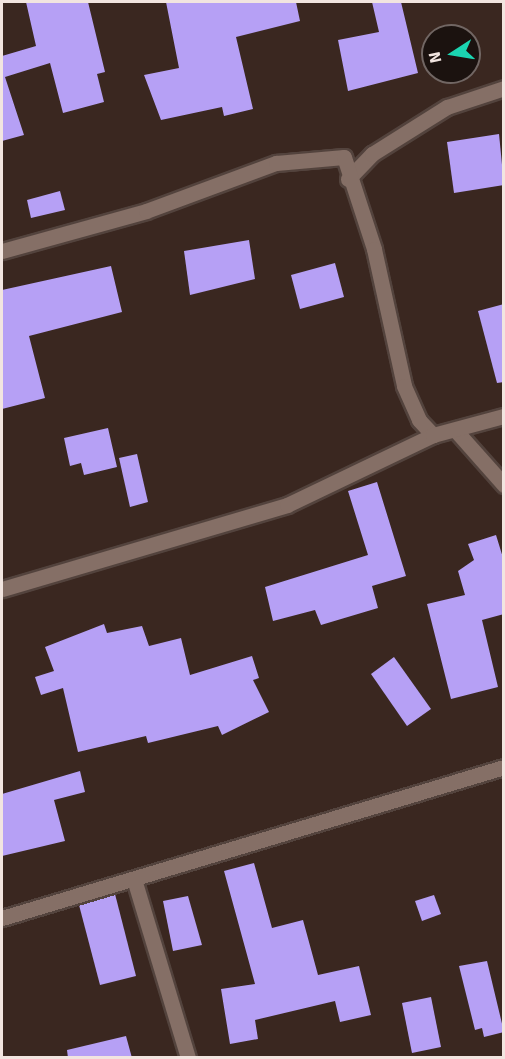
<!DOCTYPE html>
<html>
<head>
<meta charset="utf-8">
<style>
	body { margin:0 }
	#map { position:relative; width:505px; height:1059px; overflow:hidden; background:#3a2720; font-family:Signika,sans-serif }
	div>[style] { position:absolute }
	.building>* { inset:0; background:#b6a0f5 }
	.roads { filter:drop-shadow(2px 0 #53433d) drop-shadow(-2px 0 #53433d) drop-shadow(0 2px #53433d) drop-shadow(0 -2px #53433d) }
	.minor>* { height:15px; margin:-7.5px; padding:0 7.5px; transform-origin:7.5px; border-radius:7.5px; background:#856f66 }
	span { translate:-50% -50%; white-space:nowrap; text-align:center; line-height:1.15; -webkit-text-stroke:6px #1b120f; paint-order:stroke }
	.frame { position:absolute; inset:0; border:3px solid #f2e5e0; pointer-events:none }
	.north { position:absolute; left:421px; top:24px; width:60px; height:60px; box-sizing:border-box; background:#1b120f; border:2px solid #716663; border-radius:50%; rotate:258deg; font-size:16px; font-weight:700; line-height:24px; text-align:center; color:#f2e5e0 }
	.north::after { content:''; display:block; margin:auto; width:21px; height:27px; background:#1bd5b1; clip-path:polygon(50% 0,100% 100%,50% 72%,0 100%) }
</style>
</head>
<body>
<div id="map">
	<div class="building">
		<div style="clip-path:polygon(26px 2px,88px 2px,105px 72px,97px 74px,104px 102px,63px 113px,50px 63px,5px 77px,24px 135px,2px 141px,2px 56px,36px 46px)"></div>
		<div style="clip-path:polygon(166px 2px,296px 2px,300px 21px,236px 37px,253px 109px,224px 116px,222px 107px,161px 120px,144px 75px,179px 68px)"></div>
		<div style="clip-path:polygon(372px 2px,401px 2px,418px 73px,348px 91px,338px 40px,379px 32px)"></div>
		<div style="clip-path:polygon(499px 134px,504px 185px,454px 193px,447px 142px)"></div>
		<div style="clip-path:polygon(60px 191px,65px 210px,31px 218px,27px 200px)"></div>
		<div style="clip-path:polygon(249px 240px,255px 279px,190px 295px,184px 251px)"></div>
		<div style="clip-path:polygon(335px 263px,344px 297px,300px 309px,291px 275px)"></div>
		<div style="clip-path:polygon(111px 266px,122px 312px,29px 336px,45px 398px,2px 409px,2px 290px)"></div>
		<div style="clip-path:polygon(504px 304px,504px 382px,497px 383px,478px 311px)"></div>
		<div style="clip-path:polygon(108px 428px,117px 467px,84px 475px,81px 463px,70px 466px,64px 438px)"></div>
		<div style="clip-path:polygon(137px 454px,148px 502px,130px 507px,119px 458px)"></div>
		<div style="clip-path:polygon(377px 482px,406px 576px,372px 586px,378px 608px,321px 625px,315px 610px,273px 621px,265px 587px,368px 555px,348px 491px)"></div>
		<div style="clip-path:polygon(496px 535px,504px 561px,504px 614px,482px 620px,498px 687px,451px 699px,427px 604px,465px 595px,458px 571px,474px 560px,468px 544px)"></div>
		<div style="clip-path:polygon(104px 624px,107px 633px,142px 626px,149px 646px,181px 638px,190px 675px,252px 656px,259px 678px,253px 680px,269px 712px,222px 735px,218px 726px,148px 743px,146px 736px,78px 752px,63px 688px,41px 695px,35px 677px,54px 671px,45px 647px)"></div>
		<div style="clip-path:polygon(394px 657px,431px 709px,407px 726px,371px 674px)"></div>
		<div style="clip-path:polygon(80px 771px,85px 792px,54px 800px,65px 841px,2px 856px,2px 794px)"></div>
		<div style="clip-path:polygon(254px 863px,272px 928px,303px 920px,318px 975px,359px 966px,371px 1015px,340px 1022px,335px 1001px,255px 1020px,258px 1039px,230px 1044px,221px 989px,255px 984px,224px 871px)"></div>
		<div style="clip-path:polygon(115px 894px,136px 976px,100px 985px,79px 905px)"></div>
		<div style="clip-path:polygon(434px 895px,441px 914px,422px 921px,415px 901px)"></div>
		<div style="clip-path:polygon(188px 896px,202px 945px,173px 951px,163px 901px)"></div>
		<div style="clip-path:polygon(487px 961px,504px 1032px,484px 1037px,482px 1028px,475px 1030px,459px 966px)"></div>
		<div style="clip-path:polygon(431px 997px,441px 1047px,412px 1053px,402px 1003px)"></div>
		<div style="clip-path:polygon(126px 1036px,132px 1058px,68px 1058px,67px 1050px)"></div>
	</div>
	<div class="roads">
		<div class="minor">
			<div style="left:348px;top:179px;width:35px;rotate:-46deg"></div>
			<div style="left:372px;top:154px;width:89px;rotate:-32.1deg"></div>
			<div style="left:447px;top:107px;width:60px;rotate:-18.4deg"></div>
			<div style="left:2px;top:251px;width:149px;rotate:-15.5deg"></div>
			<div style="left:146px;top:211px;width:139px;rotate:-20.3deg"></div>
			<div style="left:276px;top:163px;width:68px;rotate:-5deg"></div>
			<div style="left:344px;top:157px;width:97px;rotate:71.9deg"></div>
			<div style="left:374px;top:249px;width:140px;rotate:77.6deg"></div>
			<div style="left:404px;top:386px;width:37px;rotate:66deg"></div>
			<div style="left:419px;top:420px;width:21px;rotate:47deg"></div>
			<div style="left:457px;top:432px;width:71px;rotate:48.4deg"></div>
			<div style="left:2px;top:589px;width:297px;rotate:-16.4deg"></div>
			<div style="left:287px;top:505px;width:162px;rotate:-25.6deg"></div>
			<div style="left:433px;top:435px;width:73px;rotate:-15deg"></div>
			<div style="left:134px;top:879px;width:187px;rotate:73.2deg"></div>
			<div style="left:2px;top:918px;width:524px;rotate:-16.74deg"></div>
		</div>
	</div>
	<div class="frame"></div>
	<div class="north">N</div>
</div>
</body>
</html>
